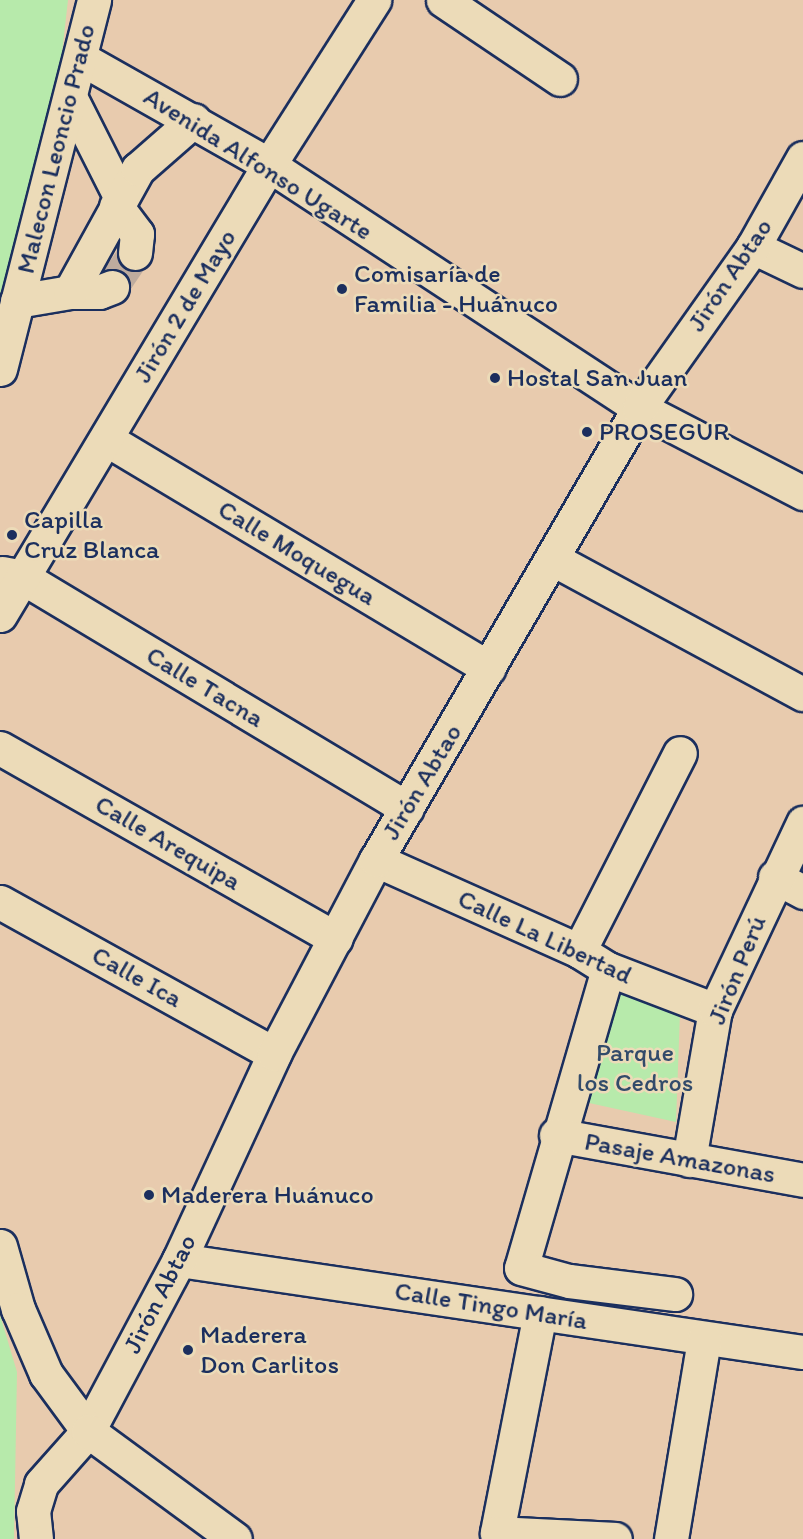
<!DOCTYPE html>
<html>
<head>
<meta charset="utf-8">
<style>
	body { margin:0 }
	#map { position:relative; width:803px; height:1539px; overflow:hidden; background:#e8cbae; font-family:Itim,sans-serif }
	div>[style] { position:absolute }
	.green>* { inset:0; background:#b7eaab }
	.minor-tunnel>* { height:33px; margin-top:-16.5px; transform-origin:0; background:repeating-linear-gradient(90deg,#bfac9e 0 33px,transparent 0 49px) }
	.roads { filter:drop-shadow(2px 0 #1b2f5e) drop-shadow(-2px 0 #1b2f5e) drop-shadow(0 2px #1b2f5e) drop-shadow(0 -2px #1b2f5e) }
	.minor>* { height:33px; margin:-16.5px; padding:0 16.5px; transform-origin:16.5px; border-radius:16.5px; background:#ecdbb8 }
	.major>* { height:33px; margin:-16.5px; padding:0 16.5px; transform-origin:16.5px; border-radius:16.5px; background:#ecdbb8 }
	.dots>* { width:16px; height:16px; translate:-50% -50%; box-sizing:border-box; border:3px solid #ecdbb8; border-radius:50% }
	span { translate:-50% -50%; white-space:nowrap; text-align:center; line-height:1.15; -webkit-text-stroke:5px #ecdbb8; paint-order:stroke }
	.street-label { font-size:26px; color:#1b2f5e }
	.poi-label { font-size:26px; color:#1b2f5e }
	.left { translate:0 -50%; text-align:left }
	.park-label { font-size:26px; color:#324b6a }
</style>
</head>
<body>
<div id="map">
	<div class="green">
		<div style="clip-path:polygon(0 0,68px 0,61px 62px,0 297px)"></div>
		<div style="clip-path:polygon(619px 980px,680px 1013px,676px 1122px,580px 1101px)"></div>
		<div style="clip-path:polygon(0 1315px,17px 1372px,14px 1539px,0 1539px)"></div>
	</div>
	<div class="minor-tunnel">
		<div style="left:112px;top:287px;width:41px;rotate:-55.9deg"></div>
	</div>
	<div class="roads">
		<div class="minor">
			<div style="left:443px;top:0;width:141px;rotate:34deg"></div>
			<div style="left:82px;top:59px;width:215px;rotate:29.5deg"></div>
			<div style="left:269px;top:165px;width:443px;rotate:33.3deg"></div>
			<div style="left:639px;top:408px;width:185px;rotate:27.4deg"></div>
			<div style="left:71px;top:99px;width:111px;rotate:63.2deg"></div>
			<div style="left:116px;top:206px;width:35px;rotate:53deg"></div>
			<div style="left:137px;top:234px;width:19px;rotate:96deg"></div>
			<div style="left:753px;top:247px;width:55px;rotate:25.6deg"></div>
			<div style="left:70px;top:292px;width:29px"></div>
			<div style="left:99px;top:292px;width:14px;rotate:-21deg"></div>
			<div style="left:17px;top:301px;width:54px;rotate:-9.6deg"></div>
			<div style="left:70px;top:292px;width:141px;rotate:-61.1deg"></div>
			<div style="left:138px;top:169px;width:74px;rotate:-41.2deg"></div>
			<div style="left:106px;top:439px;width:446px;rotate:30.9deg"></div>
			<div style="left:553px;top:559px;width:284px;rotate:28.4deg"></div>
			<div style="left:2px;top:573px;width:20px;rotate:11deg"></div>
			<div style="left:22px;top:577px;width:449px;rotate:31deg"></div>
			<div style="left:0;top:615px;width:524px;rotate:-59.13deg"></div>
			<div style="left:269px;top:165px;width:196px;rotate:-57.5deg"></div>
			<div style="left:0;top:748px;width:386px;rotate:29.6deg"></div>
			<div style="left:376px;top:860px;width:222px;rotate:24.1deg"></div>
			<div style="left:579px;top:951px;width:34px;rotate:32deg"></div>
			<div style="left:608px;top:969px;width:115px;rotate:21deg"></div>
			<div style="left:775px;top:877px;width:32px;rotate:28deg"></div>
			<div style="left:0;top:902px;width:313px;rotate:29deg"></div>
			<div style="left:579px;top:951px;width:222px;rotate:-63deg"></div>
			<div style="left:608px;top:969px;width:311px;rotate:106.2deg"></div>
			<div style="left:521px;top:1268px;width:50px;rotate:15.2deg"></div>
			<div style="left:569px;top:1281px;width:107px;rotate:7deg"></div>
			<div style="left:556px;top:1135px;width:251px;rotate:10.3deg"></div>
			<div style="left:689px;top:1160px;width:152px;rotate:-80.2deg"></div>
			<div style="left:715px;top:1010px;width:207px;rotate:-64.8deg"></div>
			<div style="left:179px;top:1260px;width:631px;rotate:8.39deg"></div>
			<div style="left:540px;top:1313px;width:224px;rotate:101.1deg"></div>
			<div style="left:497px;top:1533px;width:118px;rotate:2.9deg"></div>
			<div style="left:36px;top:1539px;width:28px;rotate:-96deg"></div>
			<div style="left:33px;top:1511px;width:28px;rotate:-73deg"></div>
			<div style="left:41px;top:1484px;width:71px;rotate:-48.4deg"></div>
			<div style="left:88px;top:1431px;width:194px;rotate:-62deg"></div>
			<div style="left:179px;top:1260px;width:227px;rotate:-65.2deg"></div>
			<div style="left:274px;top:1054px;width:219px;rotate:-62.3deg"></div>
			<div style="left:376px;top:860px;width:523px;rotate:-59.81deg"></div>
			<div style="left:639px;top:408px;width:197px;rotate:-54.7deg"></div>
			<div style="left:753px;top:247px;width:102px;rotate:-60.7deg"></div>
			<div style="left:671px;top:1539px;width:203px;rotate:-80.6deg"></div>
		</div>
		<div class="major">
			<div style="left:0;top:369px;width:381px;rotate:-75.7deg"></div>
			<div style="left:0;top:1246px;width:66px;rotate:74.1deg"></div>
			<div style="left:18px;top:1309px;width:71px;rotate:66.7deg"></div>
			<div style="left:46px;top:1374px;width:71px;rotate:53.6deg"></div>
			<div style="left:88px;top:1431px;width:182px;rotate:36.3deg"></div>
		</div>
	</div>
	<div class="dots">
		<div style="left:342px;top:289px;background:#1b2f5e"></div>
		<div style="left:495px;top:378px;background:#1b2f5e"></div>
		<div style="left:587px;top:432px;background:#1b2f5e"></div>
		<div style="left:12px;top:535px;background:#1b2f5e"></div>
		<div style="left:149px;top:1195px;background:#1b2f5e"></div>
		<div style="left:188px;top:1350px;background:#1b2f5e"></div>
	</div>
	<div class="street-label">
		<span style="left:56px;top:149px;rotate:-76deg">Malecon Leoncio Prado</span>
		<span style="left:258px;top:164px;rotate:32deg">Avenida Alfonso Ugarte</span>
		<span style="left:730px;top:275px;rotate:-56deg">Jirón Abtao</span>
		<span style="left:185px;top:306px;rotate:-59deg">Jirón 2 de Mayo</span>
		<span style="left:297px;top:553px;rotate:31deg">Calle Moquegua</span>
		<span style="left:205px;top:687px;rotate:31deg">Calle Tacna</span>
		<span style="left:422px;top:782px;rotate:-59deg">Jirón Abtao</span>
		<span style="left:168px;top:843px;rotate:30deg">Calle Arequipa</span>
		<span style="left:545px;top:937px;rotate:25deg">Calle La Libertad</span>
		<span style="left:737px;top:970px;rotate:-68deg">Jirón Perú</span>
		<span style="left:137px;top:977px;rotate:29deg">Calle Ica</span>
		<span style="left:680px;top:1158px;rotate:10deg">Pasaje Amazonas</span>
		<span style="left:160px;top:1294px;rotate:-63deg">Jirón Abtao</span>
		<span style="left:491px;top:1306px;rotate:9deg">Calle Tingo María</span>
	</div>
	<div class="poi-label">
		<span class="left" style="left:354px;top:289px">Comisaría de<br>Familia - Huánuco</span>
		<span class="left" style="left:507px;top:378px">Hostal San Juan</span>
		<span class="left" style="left:599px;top:432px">PROSEGUR</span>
		<span class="left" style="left:24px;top:535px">Capilla<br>Cruz Blanca</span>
		<span class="left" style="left:161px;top:1195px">Maderera Huánuco</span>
		<span class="left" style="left:200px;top:1350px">Maderera<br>Don Carlitos</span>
	</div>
	<div class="park-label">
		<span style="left:635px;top:1068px">Parque<br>los Cedros</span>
	</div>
</div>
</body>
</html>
